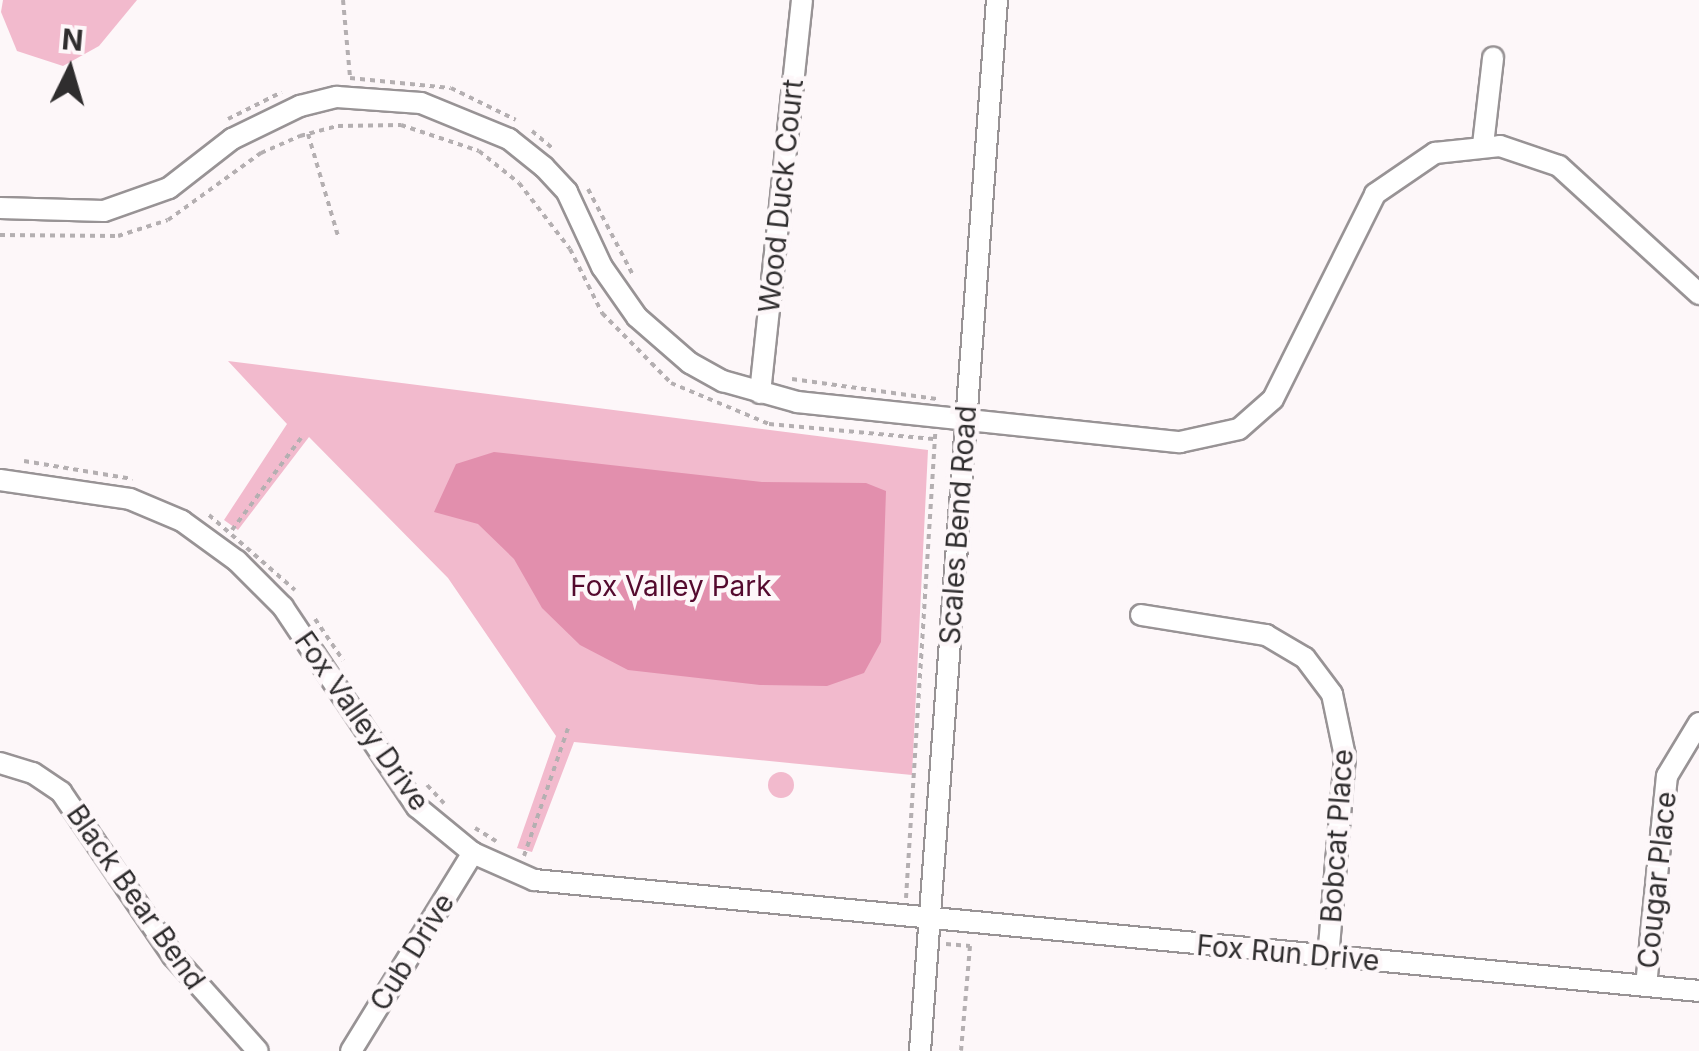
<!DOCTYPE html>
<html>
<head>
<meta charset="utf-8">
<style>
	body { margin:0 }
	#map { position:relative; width:1699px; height:1051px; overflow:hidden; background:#fdf7f9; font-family:Inter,sans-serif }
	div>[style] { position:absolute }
	.green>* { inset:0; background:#f2bacd }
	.round { border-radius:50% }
	.water>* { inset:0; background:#e28fad }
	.path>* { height:4px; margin-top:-2px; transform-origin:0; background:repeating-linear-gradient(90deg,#b4afb1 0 5px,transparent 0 10px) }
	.roads { filter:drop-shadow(2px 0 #989395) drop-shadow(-2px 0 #989395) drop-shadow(0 2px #989395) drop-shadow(0 -2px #989395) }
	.minor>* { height:20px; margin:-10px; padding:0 10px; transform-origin:10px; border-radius:10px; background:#fff }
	span { translate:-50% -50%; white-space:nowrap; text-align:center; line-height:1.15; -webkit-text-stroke:9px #fdf7f9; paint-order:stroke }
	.street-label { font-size:28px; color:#2f2d2e }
	.park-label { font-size:28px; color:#540a2e }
	.north { position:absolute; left:20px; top:20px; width:100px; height:100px; -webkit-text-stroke:8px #fdf7f9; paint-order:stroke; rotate:5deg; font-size:28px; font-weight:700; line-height:40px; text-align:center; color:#2f2d2e }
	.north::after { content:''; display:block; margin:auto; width:35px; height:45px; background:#2f2d2e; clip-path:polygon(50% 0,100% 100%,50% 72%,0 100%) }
</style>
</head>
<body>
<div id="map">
	<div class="green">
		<div style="clip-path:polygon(3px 0,137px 0,99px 46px,63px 66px,17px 51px,1px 12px)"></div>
		<div style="clip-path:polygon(228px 361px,928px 450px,912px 775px,574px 742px,532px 852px,517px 848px,556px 736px,448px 578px,309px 437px,238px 530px,224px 520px,287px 424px)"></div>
		<div class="round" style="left:768px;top:772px;width:26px;height:26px"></div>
	</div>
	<div class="water">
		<div style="clip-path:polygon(494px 452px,762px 482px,866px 483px,886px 491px,881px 642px,864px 673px,827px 686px,760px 685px,628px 670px,580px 645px,542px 608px,514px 559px,478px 524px,434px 512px,456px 464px)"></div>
	</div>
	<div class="path">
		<div style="left:343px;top:0;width:77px;rotate:84.8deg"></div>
		<div style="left:350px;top:78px;width:101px;rotate:5.7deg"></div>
		<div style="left:451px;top:88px;width:72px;rotate:26.2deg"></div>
		<div style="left:228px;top:119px;width:60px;rotate:-26.6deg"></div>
		<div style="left:532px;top:131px;width:26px;rotate:40deg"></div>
		<div style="left:308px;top:134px;width:109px;rotate:73.6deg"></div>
		<div style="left:588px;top:189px;width:99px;rotate:62.4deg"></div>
		<div style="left:0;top:235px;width:118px;rotate:0.5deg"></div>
		<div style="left:118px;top:236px;width:52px;rotate:-17.7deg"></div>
		<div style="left:168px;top:220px;width:115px;rotate:-35.8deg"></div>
		<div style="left:261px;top:153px;width:43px;rotate:-23.6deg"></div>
		<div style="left:300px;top:136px;width:39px;rotate:-15deg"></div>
		<div style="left:338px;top:126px;width:63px;rotate:-0.9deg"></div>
		<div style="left:401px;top:125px;width:82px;rotate:18.4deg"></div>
		<div style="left:479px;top:151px;width:51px;rotate:38.7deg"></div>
		<div style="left:519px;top:183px;width:83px;rotate:52.3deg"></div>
		<div style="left:570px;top:249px;width:72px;rotate:63.4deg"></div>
		<div style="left:602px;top:313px;width:98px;rotate:45.4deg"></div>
		<div style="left:671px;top:383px;width:106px;rotate:22.7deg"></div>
		<div style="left:769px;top:424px;width:165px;rotate:5.2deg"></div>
		<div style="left:792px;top:379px;width:146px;rotate:7.9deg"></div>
		<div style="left:24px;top:461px;width:110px;rotate:9.4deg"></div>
		<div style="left:209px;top:515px;width:114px;rotate:41.1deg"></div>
		<div style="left:232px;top:530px;width:115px;rotate:-53.1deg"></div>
		<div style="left:315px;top:619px;width:50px;rotate:55.7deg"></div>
		<div style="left:427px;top:785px;width:25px;rotate:47deg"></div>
		<div style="left:475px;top:828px;width:25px;rotate:32deg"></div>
		<div style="left:524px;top:856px;width:135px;rotate:-71deg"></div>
		<div style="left:906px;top:898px;width:465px;rotate:-86.4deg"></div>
		<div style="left:946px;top:944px;width:24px;rotate:5deg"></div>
		<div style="left:970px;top:946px;width:105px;rotate:94.9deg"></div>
	</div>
	<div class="roads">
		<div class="minor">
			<div style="left:1483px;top:145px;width:88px;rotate:-83.4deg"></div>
			<div style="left:0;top:208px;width:104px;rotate:1.7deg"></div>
			<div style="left:104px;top:211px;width:69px;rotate:-19.5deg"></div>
			<div style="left:169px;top:188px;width:80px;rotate:-37.9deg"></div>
			<div style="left:232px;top:139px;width:76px;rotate:-25.9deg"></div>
			<div style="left:300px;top:106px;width:38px;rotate:-14deg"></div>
			<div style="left:337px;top:97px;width:84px;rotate:4.1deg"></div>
			<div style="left:421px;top:103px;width:95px;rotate:22.2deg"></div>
			<div style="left:509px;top:139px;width:45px;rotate:38.7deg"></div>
			<div style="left:544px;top:167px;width:34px;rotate:47deg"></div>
			<div style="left:567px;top:192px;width:83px;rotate:65deg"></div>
			<div style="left:602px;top:267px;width:61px;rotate:55deg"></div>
			<div style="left:637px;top:317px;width:70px;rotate:41deg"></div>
			<div style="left:690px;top:363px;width:38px;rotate:29deg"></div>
			<div style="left:723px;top:381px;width:77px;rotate:15.8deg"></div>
			<div style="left:797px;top:402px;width:385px;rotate:6deg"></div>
			<div style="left:1180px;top:442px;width:60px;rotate:-12.4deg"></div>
			<div style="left:1239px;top:429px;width:45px;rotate:-41.4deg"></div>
			<div style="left:1273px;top:399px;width:229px;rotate:-63.5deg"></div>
			<div style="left:1375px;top:194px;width:73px;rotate:-34.3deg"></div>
			<div style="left:1435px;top:153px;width:65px;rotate:-6.1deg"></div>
			<div style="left:1500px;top:146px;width:62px;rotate:18.7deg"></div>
			<div style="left:1559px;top:166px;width:190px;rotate:42.4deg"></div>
			<div style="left:760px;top:393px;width:395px;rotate:-83.9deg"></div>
			<div style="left:0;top:480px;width:131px;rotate:8.3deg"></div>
			<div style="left:130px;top:499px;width:56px;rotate:22.9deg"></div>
			<div style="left:182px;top:521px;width:68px;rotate:36deg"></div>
			<div style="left:237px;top:561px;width:65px;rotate:45deg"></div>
			<div style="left:283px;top:607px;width:241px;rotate:56.2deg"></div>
			<div style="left:417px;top:807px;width:72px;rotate:39.4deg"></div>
			<div style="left:473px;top:853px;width:67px;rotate:23.9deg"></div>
			<div style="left:534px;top:880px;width:1170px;rotate:5.44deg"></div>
			<div style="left:1141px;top:615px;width:127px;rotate:9.1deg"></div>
			<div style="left:1266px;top:635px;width:45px;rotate:30.5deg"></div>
			<div style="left:1305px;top:658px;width:45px;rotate:53.1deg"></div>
			<div style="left:1332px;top:694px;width:63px;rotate:78.2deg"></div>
			<div style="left:1345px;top:756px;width:202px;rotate:94.8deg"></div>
			<div style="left:0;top:763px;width:34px;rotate:17deg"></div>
			<div style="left:33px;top:773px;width:34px;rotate:34deg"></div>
			<div style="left:61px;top:792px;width:199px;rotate:55.7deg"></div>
			<div style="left:173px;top:956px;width:127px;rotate:48.2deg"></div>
			<div style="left:1646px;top:986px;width:211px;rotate:-84.3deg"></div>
			<div style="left:1667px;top:776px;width:62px;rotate:-58.9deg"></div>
			<div style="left:351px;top:1051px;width:233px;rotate:-58.4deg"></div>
			<div style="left:920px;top:1051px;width:1054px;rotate:-85.81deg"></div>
		</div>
	</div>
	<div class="street-label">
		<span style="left:781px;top:196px;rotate:-84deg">Wood Duck Court</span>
		<span style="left:958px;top:525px;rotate:-86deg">Scales Bend Road</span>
		<span style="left:362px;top:721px;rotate:55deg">Fox Valley Drive</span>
		<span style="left:1337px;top:836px;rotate:-86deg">Bobcat Place</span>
		<span style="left:1657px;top:880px;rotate:-84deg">Cougar Place</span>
		<span style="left:136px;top:897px;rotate:55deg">Black Bear Bend</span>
		<span style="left:412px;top:952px;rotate:-58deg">Cub Drive</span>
		<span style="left:1288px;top:953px;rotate:5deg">Fox Run Drive</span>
	</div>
	<div class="park-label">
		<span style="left:671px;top:586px">Fox Valley Park</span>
	</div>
	<div class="north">N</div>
</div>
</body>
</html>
